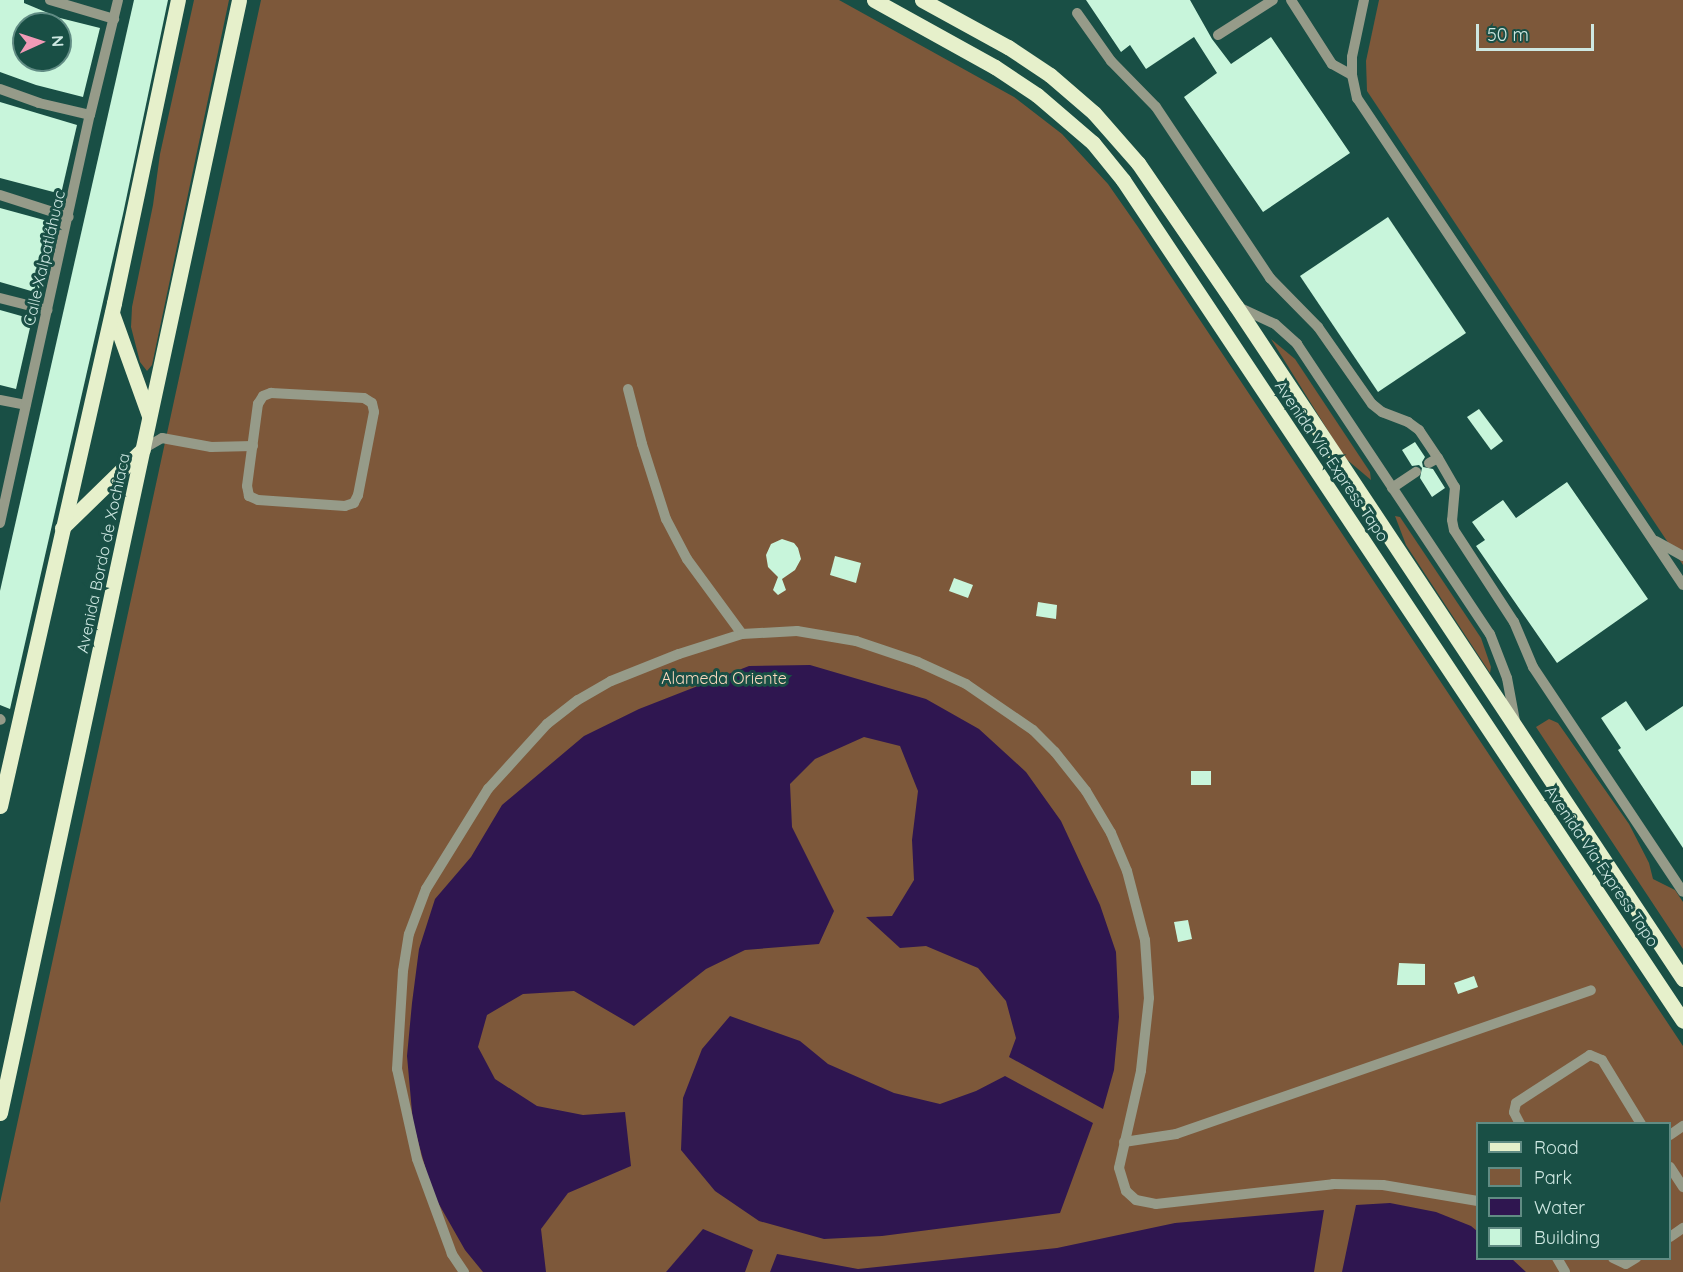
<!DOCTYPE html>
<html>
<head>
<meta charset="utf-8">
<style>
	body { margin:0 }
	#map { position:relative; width:1683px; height:1272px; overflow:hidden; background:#194f45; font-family:Quicksand,sans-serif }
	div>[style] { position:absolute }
	.green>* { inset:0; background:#7d583a }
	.water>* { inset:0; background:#2f1650 }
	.building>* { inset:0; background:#c8f5db }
	.minor>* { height:10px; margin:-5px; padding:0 5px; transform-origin:5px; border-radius:5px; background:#969b89 }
	.major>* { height:15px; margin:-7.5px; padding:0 7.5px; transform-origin:7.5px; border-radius:7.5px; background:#e6f0cb }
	span { translate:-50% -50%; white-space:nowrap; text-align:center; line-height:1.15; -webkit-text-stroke:6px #194f45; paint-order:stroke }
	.street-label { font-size:16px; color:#cee8e2 }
	.park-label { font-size:16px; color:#fcd9bf }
	.legend { position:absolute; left:1476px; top:1122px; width:195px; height:138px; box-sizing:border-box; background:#194f45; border:2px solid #618c84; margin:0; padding:8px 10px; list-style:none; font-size:18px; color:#cee8e2 }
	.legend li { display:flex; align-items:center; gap:12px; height:30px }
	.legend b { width:30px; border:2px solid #618c84 }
	.north { position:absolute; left:12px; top:12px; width:60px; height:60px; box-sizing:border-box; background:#194f45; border:2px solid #618c84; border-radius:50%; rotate:87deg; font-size:16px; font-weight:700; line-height:24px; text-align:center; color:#cee8e2 }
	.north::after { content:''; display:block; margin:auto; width:21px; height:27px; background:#f09ab6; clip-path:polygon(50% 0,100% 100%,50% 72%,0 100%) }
	.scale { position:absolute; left:1476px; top:24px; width:118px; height:27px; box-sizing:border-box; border:3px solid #cee8e2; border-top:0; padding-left:8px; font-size:18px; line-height:21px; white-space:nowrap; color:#cee8e2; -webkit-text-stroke:4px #194f45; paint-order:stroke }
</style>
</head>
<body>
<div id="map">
	<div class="green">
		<div style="clip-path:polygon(194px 0,229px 0,152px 365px,147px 371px,140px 362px,131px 327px,132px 307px,153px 205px,160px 154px)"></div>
		<div style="clip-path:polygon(evenodd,261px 0,839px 0,1014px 97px,1062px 134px,1108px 184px,1138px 227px,1683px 1046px,1683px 1272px,0 1272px,0 1203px,261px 0,1478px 1124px,1670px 1124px,1670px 1258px,1478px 1258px,1478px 1124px)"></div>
		<div style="clip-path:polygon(1379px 0,1683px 0,1683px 565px,1367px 91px,1366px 61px)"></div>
		<div style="clip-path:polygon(1271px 339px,1295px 359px,1370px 472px,1371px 480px,1345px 458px)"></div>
		<div style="clip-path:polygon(1395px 516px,1400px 517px,1481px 638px,1491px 667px,1490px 673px,1406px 545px)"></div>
		<div style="clip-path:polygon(1549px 719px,1558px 723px,1629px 824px,1649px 863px,1653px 879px,1675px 890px,1683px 902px,1683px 949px,1536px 727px)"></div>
	</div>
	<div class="water">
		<div style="clip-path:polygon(810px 665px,926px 699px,979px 729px,1026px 772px,1061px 821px,1100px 905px,1116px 952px,1119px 1017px,1114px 1070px,1103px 1109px,1009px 1057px,1016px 1038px,1006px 1001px,978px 968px,926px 946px,900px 948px,866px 917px,892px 916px,914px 880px,912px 840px,918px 791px,900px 746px,864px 737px,815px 759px,790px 784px,792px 827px,834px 911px,819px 944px,745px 950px,706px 969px,634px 1026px,574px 991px,523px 994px,487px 1015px,478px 1047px,495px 1079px,537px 1106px,583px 1115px,625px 1112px,631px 1166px,568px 1193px,541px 1229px,546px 1272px,483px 1272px,465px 1250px,432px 1192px,413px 1123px,407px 1056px,412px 1003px,419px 949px,435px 899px,471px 857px,502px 805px,584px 736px,639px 709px,749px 666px)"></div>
		<div style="clip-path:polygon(730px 1016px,800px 1041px,828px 1064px,894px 1093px,940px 1104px,976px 1091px,1005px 1076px,1093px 1123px,1060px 1213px,882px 1236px,824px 1239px,759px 1221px,715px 1191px,681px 1150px,683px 1098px,702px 1049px)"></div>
		<div style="clip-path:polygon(1390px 1203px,1436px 1212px,1471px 1226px,1477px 1231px,1478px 1258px,1512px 1259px,1526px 1272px,1342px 1272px,1356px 1205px)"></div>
		<div style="clip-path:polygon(1324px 1210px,1314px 1272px,770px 1272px,777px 1254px,858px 1269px,1057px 1248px,1175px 1223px)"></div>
		<div style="clip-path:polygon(703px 1229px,753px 1250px,745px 1272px,666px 1272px)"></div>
	</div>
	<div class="building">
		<div style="clip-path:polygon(evenodd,0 0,24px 0,24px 3px,60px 18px,100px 28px,83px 97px,36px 85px,0 72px,0 0,24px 24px,60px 24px,60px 60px,24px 60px,24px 24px)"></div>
		<div style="clip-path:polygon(134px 0,168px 0,123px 214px,10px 709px,0 705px,0 591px)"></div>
		<div style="clip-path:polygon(1086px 0,1190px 0,1212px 39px,1231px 64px,1271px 37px,1350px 153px,1263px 212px,1184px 97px,1217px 73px,1194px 37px,1146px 69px,1130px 45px,1121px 52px)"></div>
		<div style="clip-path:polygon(0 102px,77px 125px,61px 194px,0 178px)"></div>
		<div style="clip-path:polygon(0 208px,55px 223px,38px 293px,0 282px)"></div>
		<div style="clip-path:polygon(1388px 217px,1466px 333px,1378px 392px,1300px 276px)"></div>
		<div style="clip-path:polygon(0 310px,32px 319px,16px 389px,0 385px)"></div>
		<div style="clip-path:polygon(1479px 409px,1503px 441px,1491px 450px,1467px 417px)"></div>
		<div style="clip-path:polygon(1415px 442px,1425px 457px,1422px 462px,1423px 467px,1433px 469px,1445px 488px,1432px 497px,1420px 478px,1422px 468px,1419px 465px,1412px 466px,1402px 450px)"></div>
		<div style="clip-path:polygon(1567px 482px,1648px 599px,1557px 663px,1476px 546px,1485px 540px,1472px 522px,1503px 500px,1516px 518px)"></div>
		<div style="clip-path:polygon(782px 539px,794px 543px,798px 548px,801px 559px,795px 570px,782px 579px,786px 590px,778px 595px,773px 590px,778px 577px,768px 567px,766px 555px,771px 544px)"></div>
		<div style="clip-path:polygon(835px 556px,861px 563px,856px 583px,830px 575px)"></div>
		<div style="clip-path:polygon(954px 578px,973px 585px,968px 598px,949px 591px)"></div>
		<div style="clip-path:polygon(1038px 602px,1057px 605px,1056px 619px,1036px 616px)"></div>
		<div style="clip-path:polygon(1626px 701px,1646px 731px,1683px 706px,1683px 848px,1618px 750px,1621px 748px,1601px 718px)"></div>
		<div style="clip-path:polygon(1191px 771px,1211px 771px,1211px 785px,1191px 785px)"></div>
		<div style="clip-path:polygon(1188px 920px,1192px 939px,1178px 942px,1174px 922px)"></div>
		<div style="clip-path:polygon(1399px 963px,1425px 964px,1425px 985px,1397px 985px)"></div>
		<div style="clip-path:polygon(1474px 976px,1478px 987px,1458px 994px,1454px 983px)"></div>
	</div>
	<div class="minor">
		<div style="left:50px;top:0;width:67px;rotate:16.5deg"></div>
		<div style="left:1291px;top:0;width:76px;rotate:57.4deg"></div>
		<div style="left:1332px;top:64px;width:23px;rotate:29deg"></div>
		<div style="left:1364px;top:0;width:58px;rotate:101.9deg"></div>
		<div style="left:1352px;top:57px;width:18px;rotate:90deg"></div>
		<div style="left:1352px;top:75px;width:24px;rotate:78deg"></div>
		<div style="left:1357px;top:98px;width:586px;rotate:56.2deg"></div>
		<div style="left:1077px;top:13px;width:59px;rotate:54.7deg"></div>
		<div style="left:1111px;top:61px;width:64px;rotate:45.6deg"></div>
		<div style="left:1156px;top:107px;width:206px;rotate:56.3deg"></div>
		<div style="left:1270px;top:278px;width:69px;rotate:45.6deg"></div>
		<div style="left:1318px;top:327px;width:94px;rotate:55deg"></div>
		<div style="left:1372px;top:404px;width:13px;rotate:39deg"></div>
		<div style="left:1382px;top:412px;width:28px;rotate:21deg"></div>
		<div style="left:1408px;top:422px;width:14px;rotate:36deg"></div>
		<div style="left:1419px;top:430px;width:34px;rotate:56deg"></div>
		<div style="left:1218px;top:35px;width:65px;rotate:-32.5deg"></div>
		<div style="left:0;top:89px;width:41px;rotate:19.7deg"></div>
		<div style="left:39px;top:103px;width:52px;rotate:13.2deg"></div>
		<div style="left:0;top:195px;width:72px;rotate:17.7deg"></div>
		<div style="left:0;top:298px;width:49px;rotate:14.3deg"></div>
		<div style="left:1236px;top:306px;width:43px;rotate:24.8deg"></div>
		<div style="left:1275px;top:324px;width:30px;rotate:42deg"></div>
		<div style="left:1297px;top:344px;width:348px;rotate:56.4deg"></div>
		<div style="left:1490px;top:634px;width:47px;rotate:68.9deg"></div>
		<div style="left:1507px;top:678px;width:44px;rotate:79.5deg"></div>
		<div style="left:628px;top:389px;width:57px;rotate:75.7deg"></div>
		<div style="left:642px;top:444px;width:79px;rotate:72.3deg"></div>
		<div style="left:666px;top:519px;width:45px;rotate:62.3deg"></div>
		<div style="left:687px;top:559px;width:93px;rotate:53.7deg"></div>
		<div style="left:271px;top:393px;width:93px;rotate:3.1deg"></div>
		<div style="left:364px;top:398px;width:9px;rotate:32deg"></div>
		<div style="left:372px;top:403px;width:9px;rotate:77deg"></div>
		<div style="left:374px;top:412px;width:85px;rotate:100.9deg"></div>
		<div style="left:358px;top:495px;width:9px;rotate:117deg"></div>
		<div style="left:354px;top:503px;width:9px;rotate:162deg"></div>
		<div style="left:345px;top:506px;width:87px;rotate:-176.1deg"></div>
		<div style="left:258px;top:500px;width:10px;rotate:-156deg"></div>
		<div style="left:249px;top:496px;width:10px;rotate:-101deg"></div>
		<div style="left:247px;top:486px;width:83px;rotate:-82.4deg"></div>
		<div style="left:258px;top:404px;width:9px;rotate:-58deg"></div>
		<div style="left:263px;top:396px;width:9px;rotate:-21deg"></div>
		<div style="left:0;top:400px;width:26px;rotate:11deg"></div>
		<div style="left:143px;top:449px;width:22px;rotate:-30deg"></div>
		<div style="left:162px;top:438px;width:50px;rotate:10.4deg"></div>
		<div style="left:211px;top:447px;width:42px;rotate:-1.4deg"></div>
		<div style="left:1429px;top:463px;width:10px;rotate:-29deg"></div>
		<div style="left:1438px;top:458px;width:34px;rotate:60deg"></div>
		<div style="left:1455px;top:487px;width:33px;rotate:95deg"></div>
		<div style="left:1452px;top:520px;width:10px;rotate:79deg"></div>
		<div style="left:1454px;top:530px;width:110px;rotate:56.9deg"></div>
		<div style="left:1514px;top:622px;width:49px;rotate:67.1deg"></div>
		<div style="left:1533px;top:667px;width:270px;rotate:56.3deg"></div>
		<div style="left:1392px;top:488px;width:29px;rotate:-34deg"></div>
		<div style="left:0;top:523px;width:418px;rotate:-77.6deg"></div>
		<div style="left:90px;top:115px;width:118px;rotate:-76.3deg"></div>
		<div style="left:1656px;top:541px;width:31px;rotate:29deg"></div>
		<div style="left:0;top:719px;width:1px;rotate:45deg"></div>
		<div style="left:1520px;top:1124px;width:13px;rotate:-117deg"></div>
		<div style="left:1514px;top:1112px;width:9px;rotate:-77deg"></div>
		<div style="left:1516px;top:1103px;width:88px;rotate:-33deg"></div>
		<div style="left:1590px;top:1055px;width:13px;rotate:23deg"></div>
		<div style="left:1602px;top:1060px;width:75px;rotate:58.6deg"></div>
		<div style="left:1670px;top:1135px;width:16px;rotate:-35deg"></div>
		<div style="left:1124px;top:1142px;width:53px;rotate:-8.7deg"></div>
		<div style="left:1176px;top:1134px;width:439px;rotate:-19.1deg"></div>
		<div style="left:1670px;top:1167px;width:24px;rotate:57deg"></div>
		<div style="left:1670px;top:1237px;width:16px;rotate:-35deg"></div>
		<div style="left:1557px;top:1258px;width:16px;rotate:60deg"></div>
		<div style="left:1613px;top:1258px;width:14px;rotate:25deg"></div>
		<div style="left:1626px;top:1264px;width:12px;rotate:-31deg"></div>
		<div style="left:464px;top:1272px;width:22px;rotate:-124deg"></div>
		<div style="left:452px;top:1254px;width:101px;rotate:-110.2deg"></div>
		<div style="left:417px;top:1159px;width:92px;rotate:-102.5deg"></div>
		<div style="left:397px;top:1069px;width:98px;rotate:-86.5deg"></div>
		<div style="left:403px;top:971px;width:37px;rotate:-81deg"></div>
		<div style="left:409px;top:934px;width:48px;rotate:-69.3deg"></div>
		<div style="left:426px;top:889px;width:118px;rotate:-58.2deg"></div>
		<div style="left:488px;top:789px;width:88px;rotate:-47.8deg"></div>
		<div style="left:547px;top:724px;width:39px;rotate:-38deg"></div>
		<div style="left:578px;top:700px;width:38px;rotate:-30deg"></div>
		<div style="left:611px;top:681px;width:73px;rotate:-21.7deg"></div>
		<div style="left:679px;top:654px;width:66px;rotate:-17.6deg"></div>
		<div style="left:742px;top:634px;width:55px;rotate:-3.1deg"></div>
		<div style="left:797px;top:631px;width:60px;rotate:9.6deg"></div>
		<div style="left:856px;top:641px;width:65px;rotate:18.7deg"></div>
		<div style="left:918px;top:662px;width:53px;rotate:24.6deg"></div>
		<div style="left:966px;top:684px;width:81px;rotate:34.5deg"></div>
		<div style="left:1033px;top:730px;width:31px;rotate:45deg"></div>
		<div style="left:1055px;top:752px;width:50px;rotate:51.5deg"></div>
		<div style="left:1086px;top:791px;width:49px;rotate:59.2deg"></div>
		<div style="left:1111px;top:833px;width:41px;rotate:67.2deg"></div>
		<div style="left:1127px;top:871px;width:71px;rotate:75.4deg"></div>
		<div style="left:1145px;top:940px;width:58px;rotate:86.1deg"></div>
		<div style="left:1149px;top:998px;width:73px;rotate:96.3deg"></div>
		<div style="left:1141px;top:1071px;width:99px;rotate:102.8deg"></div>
		<div style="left:1119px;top:1168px;width:24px;rotate:73deg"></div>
		<div style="left:1126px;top:1191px;width:13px;rotate:42deg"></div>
		<div style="left:1136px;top:1200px;width:20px;rotate:11deg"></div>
		<div style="left:1156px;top:1204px;width:178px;rotate:-6.4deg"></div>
		<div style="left:1333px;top:1184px;width:50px;rotate:1.1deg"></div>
		<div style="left:1383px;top:1185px;width:96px;rotate:9.6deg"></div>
	</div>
	<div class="major">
		<div style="left:874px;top:0;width:138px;rotate:29deg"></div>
		<div style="left:995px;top:67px;width:50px;rotate:33.7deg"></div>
		<div style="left:1037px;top:95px;width:74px;rotate:40.6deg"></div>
		<div style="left:1093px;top:143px;width:48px;rotate:51deg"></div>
		<div style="left:1123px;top:180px;width:1010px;rotate:56.34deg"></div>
		<div style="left:922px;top:0;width:98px;rotate:28.7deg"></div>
		<div style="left:1008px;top:47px;width:50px;rotate:33.7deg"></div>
		<div style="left:1050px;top:75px;width:58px;rotate:40.8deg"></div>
		<div style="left:1094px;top:113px;width:67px;rotate:48.7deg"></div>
		<div style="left:1138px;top:163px;width:173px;rotate:55.6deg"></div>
		<div style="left:1236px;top:306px;width:808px;rotate:56.41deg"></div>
		<div style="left:112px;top:313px;width:109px;rotate:70.2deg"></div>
		<div style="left:62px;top:528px;width:113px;rotate:-44.3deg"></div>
		<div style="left:0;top:806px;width:516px;rotate:-77.23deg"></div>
		<div style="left:114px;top:303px;width:310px;rotate:-78.1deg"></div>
		<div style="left:0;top:1113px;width:1138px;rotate:-77.88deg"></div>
	</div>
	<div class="street-label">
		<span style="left:44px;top:258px;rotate:-77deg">Calle Xalpatláhuac</span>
		<span style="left:1332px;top:461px;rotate:56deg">Avenida Vía Express Tapo</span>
		<span style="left:103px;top:553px;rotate:-78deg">Avenida Bordo de Xochiaca</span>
		<span style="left:1602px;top:866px;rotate:56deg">Avenida Vía Express Tapo</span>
	</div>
	<div class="park-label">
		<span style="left:724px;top:678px">Alameda Oriente</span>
	</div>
	<ul class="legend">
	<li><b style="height:8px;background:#e6f0cb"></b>Road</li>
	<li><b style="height:16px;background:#7d583a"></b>Park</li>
	<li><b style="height:16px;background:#2f1650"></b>Water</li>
	<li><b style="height:16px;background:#c8f5db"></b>Building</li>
	</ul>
	<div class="north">N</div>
	<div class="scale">50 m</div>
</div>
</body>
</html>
